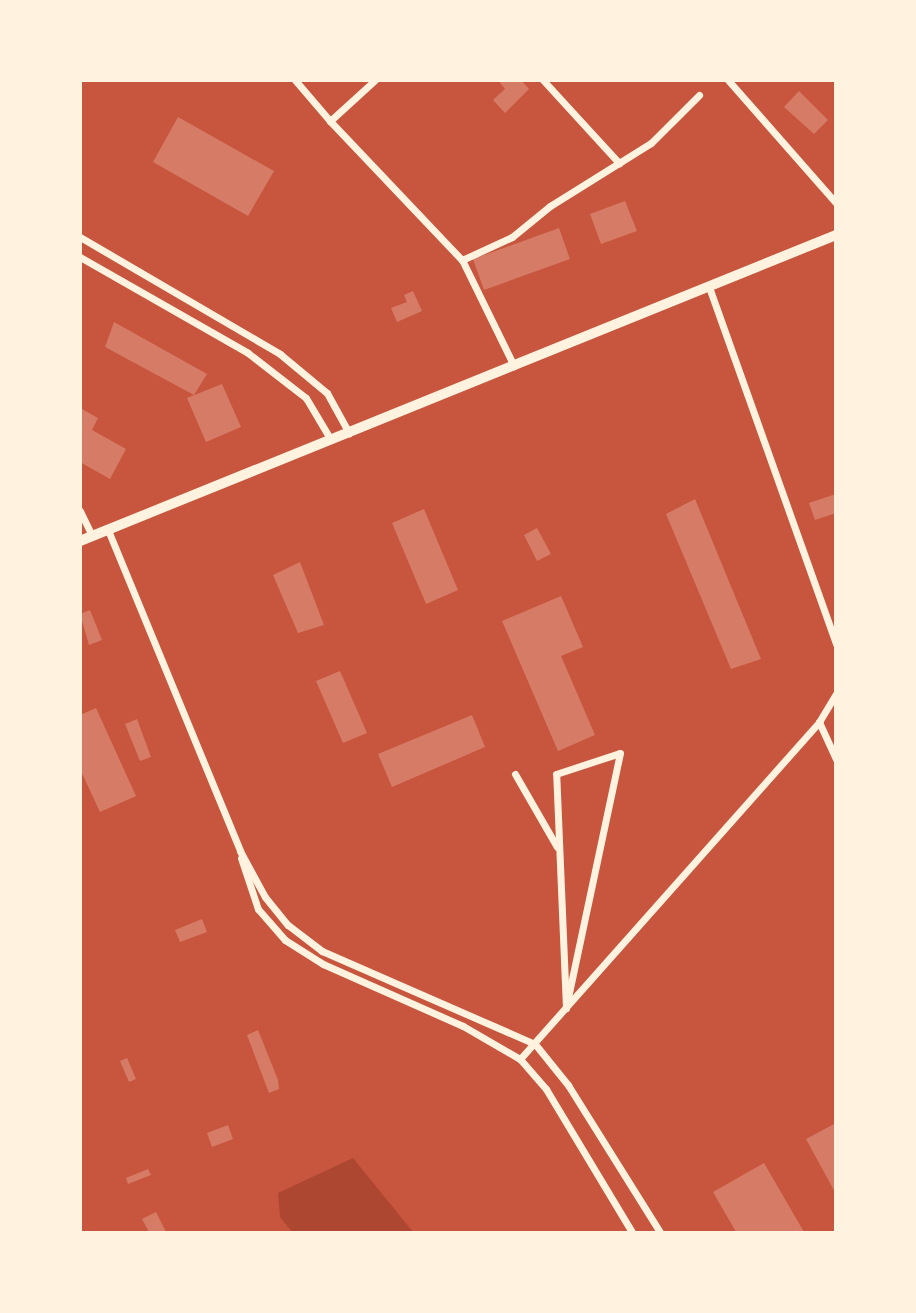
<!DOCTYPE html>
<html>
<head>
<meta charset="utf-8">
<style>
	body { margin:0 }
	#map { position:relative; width:916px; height:1313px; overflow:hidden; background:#c8553d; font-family:"Sofia Sans Condensed",sans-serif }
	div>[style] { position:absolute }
	.green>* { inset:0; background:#ae4732 }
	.building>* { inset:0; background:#d67c66 }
	.minor>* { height:7px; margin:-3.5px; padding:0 3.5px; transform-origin:3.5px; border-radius:3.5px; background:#fff3e0 }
	.secondary>* { height:10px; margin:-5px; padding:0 5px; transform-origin:5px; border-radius:5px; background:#fff3e0 }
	span { translate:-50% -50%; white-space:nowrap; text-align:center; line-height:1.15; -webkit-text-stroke:6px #fff3e0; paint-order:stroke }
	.frame { position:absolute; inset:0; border:82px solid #fff3e0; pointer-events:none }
</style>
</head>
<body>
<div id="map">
	<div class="green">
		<div style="clip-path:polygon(353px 1158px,413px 1232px,292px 1232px,280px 1217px,278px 1193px)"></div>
	</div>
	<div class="building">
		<div style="clip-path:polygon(498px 80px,521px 80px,529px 89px,505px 113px,493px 100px,505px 89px)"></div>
		<div style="clip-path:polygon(799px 91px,828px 120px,814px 134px,784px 107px)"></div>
		<div style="clip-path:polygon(178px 117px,274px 171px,248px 216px,153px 162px)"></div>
		<div style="clip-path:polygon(625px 201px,637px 231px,601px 244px,590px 214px)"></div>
		<div style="clip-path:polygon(559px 228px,570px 259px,484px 290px,473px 259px)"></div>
		<div style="clip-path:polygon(413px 291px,422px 311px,397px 322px,391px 308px,407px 302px,404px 295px)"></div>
		<div style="clip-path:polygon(114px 322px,207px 374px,194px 395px,105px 347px)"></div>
		<div style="clip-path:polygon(222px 384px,241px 427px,206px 442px,187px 398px)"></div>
		<div style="clip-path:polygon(80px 408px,98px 418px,92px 430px,126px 449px,110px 479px,80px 462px)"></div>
		<div style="clip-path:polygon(836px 494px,836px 513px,815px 520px,809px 503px)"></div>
		<div style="clip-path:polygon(695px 499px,761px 659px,731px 669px,666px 514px)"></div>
		<div style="clip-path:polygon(424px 509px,458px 590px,426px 604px,392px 523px)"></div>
		<div style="clip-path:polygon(537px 528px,551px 554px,537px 561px,524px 535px)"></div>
		<div style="clip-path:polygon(300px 562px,324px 625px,298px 633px,273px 575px)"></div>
		<div style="clip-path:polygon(561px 596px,583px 647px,561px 656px,595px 735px,558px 751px,502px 621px)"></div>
		<div style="clip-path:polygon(90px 610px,102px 640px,89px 645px,80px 614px)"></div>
		<div style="clip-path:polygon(340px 671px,367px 733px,343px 743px,316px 681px)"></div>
		<div style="clip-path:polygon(96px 708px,136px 796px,100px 812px,80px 769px,80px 715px)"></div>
		<div style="clip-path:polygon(472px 715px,485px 747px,392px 787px,378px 754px)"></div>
		<div style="clip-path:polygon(137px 719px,151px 757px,140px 761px,125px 724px)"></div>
		<div style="clip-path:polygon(202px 919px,207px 932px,180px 942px,175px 930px)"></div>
		<div style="clip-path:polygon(258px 1030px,278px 1080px,279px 1089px,269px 1093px,247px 1035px)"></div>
		<div style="clip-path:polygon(127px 1058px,136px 1079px,129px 1082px,120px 1061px)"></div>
		<div style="clip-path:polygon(836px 1123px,836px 1194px,806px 1139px)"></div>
		<div style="clip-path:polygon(228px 1125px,233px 1139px,212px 1147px,207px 1133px)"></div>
		<div style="clip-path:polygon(764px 1163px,804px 1232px,736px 1232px,713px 1192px)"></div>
		<div style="clip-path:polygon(148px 1169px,151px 1175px,128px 1184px,126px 1178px)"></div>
		<div style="clip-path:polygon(156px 1212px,166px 1232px,149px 1232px,142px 1219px)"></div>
	</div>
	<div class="minor">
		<div style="left:295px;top:80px;width:54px;rotate:49.5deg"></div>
		<div style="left:375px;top:80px;width:61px;rotate:137.7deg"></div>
		<div style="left:330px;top:121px;width:192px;rotate:46.5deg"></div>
		<div style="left:543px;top:80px;width:113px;rotate:47.5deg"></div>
		<div style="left:728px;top:80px;width:164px;rotate:48.7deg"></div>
		<div style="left:80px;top:237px;width:232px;rotate:30.3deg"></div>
		<div style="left:280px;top:354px;width:61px;rotate:39.7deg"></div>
		<div style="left:327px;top:393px;width:46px;rotate:61.2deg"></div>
		<div style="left:80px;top:257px;width:193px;rotate:29.7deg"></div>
		<div style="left:248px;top:353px;width:73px;rotate:37.8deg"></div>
		<div style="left:306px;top:398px;width:49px;rotate:59.2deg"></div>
		<div style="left:709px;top:287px;width:379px;rotate:70.4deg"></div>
		<div style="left:514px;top:366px;width:118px;rotate:-116.1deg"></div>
		<div style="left:462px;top:260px;width:55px;rotate:-24.7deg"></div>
		<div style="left:512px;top:237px;width:49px;rotate:-39.2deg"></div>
		<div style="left:550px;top:206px;width:119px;rotate:-32deg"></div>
		<div style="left:651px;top:143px;width:68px;rotate:-45deg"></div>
		<div style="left:80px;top:511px;width:28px;rotate:64deg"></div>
		<div style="left:108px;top:530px;width:347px;rotate:67.6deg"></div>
		<div style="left:240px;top:851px;width:52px;rotate:61.5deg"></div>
		<div style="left:265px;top:897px;width:36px;rotate:51deg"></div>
		<div style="left:288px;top:925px;width:43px;rotate:37.4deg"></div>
		<div style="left:322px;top:951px;width:232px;rotate:23.6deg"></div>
		<div style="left:535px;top:1044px;width:53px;rotate:51.2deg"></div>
		<div style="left:568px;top:1085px;width:173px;rotate:58deg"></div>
		<div style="left:819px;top:722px;width:41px;rotate:65.3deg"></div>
		<div style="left:620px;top:753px;width:261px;rotate:102deg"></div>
		<div style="left:566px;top:1008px;width:234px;rotate:-92.4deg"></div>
		<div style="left:556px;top:774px;width:67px;rotate:-18.2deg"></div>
		<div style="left:515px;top:774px;width:84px;rotate:60.1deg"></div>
		<div style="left:241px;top:858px;width:54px;rotate:71.6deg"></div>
		<div style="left:258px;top:909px;width:41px;rotate:48.9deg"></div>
		<div style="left:285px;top:940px;width:45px;rotate:32.3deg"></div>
		<div style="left:323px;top:964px;width:153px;rotate:23.9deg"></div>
		<div style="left:463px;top:1026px;width:66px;rotate:30.1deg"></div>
		<div style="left:520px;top:1059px;width:40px;rotate:49deg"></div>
		<div style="left:546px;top:1089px;width:167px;rotate:59deg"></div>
		<div style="left:520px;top:1059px;width:451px;rotate:-48.4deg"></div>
		<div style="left:819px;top:722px;width:33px;rotate:-59deg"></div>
	</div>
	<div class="secondary">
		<div style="left:80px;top:541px;width:816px;rotate:-22.04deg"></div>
	</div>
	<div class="frame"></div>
</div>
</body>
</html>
